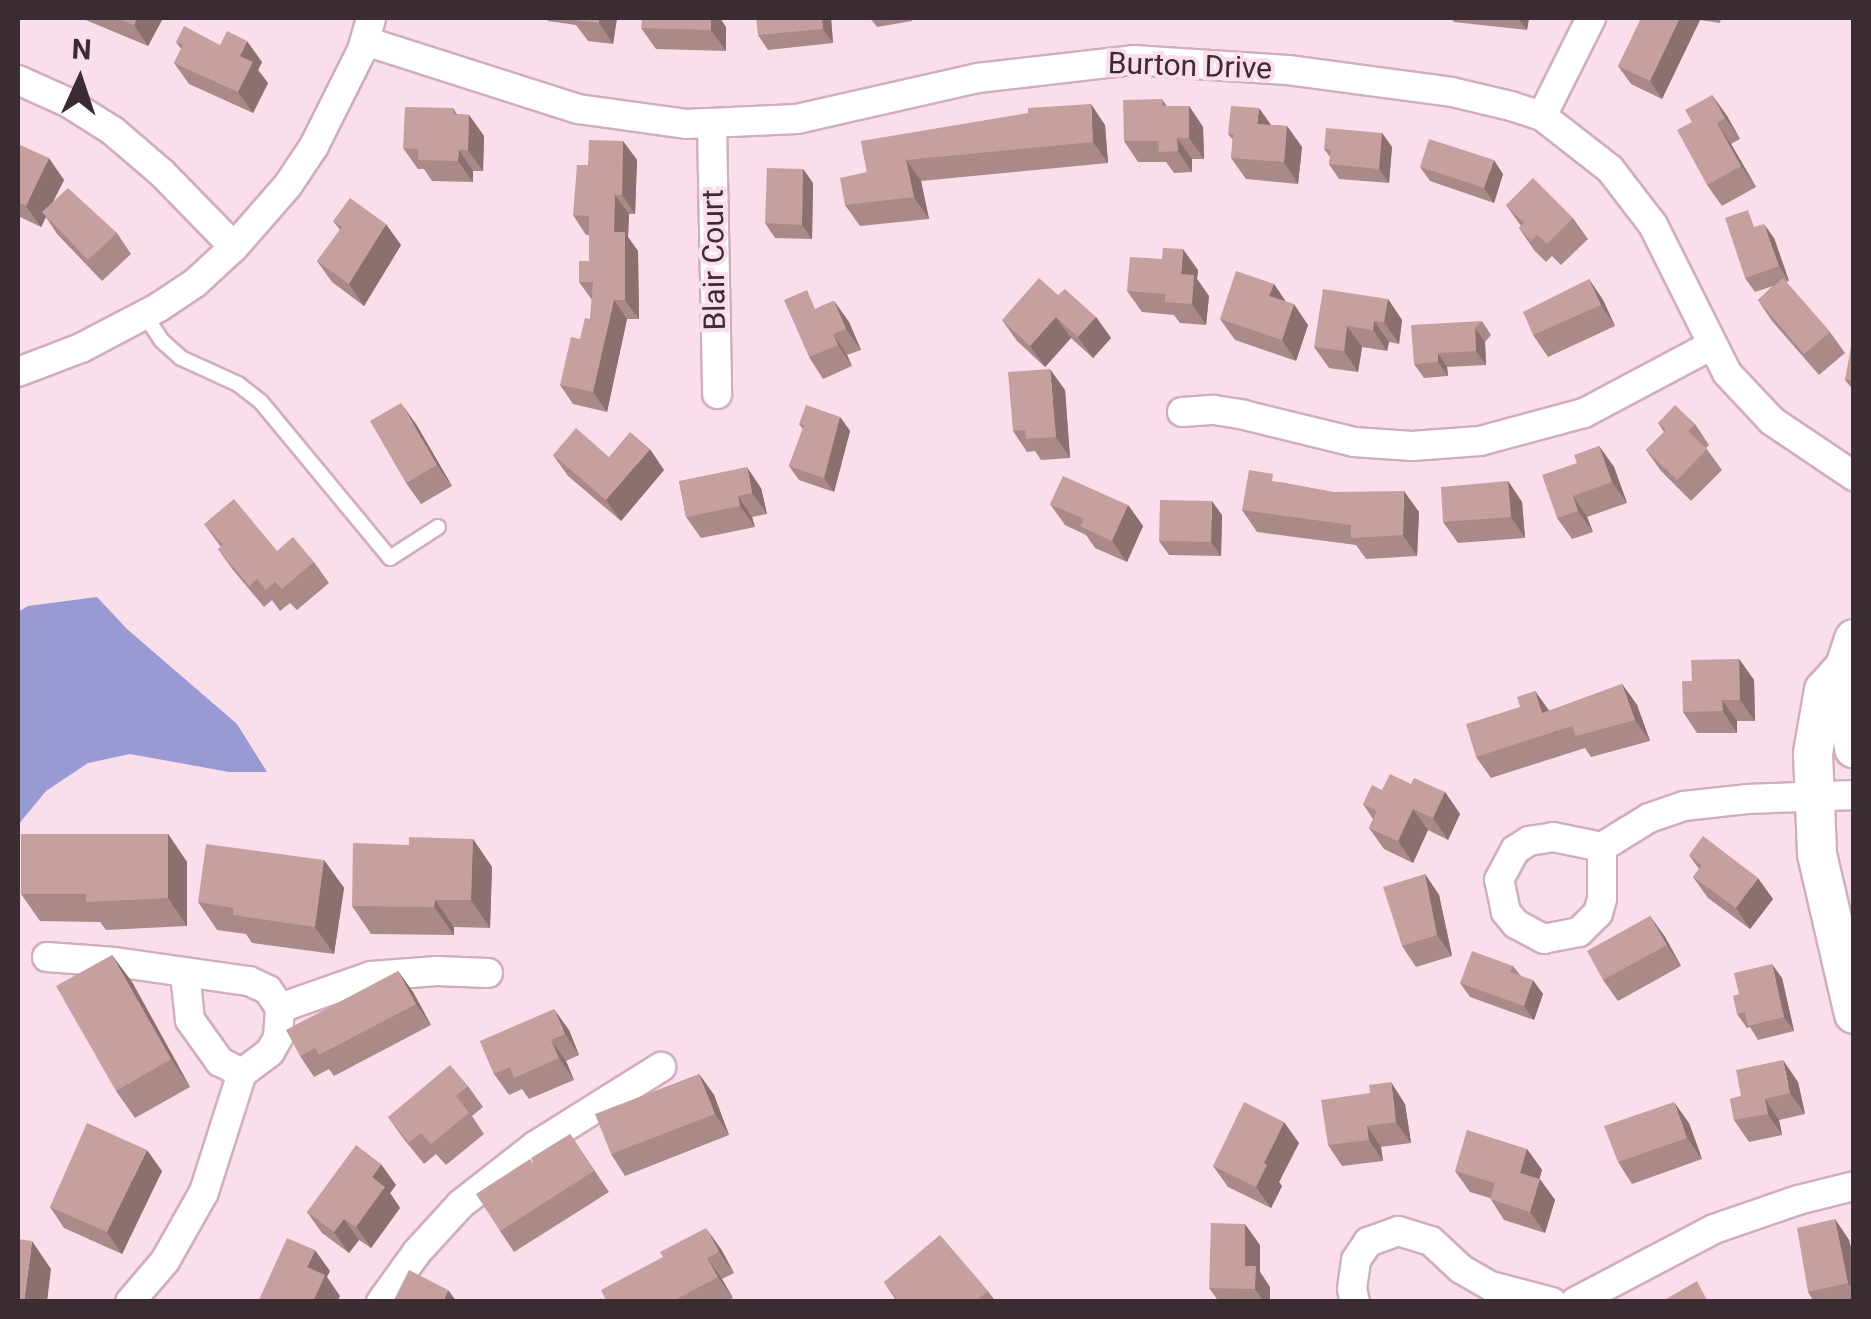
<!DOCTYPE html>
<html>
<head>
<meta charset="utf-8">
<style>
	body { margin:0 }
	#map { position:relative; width:1871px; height:1319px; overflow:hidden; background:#fbdeeb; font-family:Roboto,sans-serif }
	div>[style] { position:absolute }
	.water>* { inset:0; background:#999ad4 }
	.roads { filter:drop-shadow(2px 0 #d1aebe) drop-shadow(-2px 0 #d1aebe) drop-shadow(0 2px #d1aebe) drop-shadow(0 -2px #d1aebe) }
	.lane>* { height:14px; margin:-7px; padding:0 7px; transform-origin:7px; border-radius:7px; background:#fff }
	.street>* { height:28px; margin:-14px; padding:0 14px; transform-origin:14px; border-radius:14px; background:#fff }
	.secondary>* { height:38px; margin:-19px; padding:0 19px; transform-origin:19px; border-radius:19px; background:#fff }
	.wall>* { inset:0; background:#aa8a88 }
	.shaded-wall>* { inset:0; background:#8b706f }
	.building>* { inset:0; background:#c6a09e }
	span { translate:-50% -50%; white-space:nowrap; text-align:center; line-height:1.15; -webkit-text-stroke:8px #fbdeeb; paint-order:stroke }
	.street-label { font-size:30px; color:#3a2c32 }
	.frame { position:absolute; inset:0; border:20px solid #3a2c32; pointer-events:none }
	.north { position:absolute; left:30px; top:30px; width:100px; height:100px; -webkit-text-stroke:8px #fbdeeb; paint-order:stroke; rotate:3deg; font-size:28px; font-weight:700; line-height:40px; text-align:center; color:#3a2c32 }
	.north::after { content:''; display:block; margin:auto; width:35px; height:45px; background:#3a2c32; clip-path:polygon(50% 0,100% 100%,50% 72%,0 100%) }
</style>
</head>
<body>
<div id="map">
	<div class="water">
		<div style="clip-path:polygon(97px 597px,127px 629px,237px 724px,267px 772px,229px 772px,130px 754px,88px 763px,46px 791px,18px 825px,18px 612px,28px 606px)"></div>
	</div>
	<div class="roads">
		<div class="lane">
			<div style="left:145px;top:315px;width:30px;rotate:57deg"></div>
			<div style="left:161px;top:340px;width:27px;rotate:42deg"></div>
			<div style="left:181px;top:358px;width:63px;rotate:24.5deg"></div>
			<div style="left:238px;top:384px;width:29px;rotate:38deg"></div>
			<div style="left:261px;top:402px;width:202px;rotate:50.4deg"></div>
			<div style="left:390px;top:558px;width:57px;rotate:-32.9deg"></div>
		</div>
		<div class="street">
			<div style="left:365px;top:41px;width:224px;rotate:17.7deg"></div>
			<div style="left:578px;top:109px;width:109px;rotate:7.9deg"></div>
			<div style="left:686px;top:124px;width:111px;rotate:-2.6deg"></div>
			<div style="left:797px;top:119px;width:186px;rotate:-12.8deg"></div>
			<div style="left:978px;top:78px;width:156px;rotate:-6.6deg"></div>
			<div style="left:1133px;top:60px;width:155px;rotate:3.7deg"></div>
			<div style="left:1288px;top:70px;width:165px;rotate:7.6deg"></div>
			<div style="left:1452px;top:92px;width:61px;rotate:13.3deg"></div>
			<div style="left:1511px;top:106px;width:33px;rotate:18deg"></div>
			<div style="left:1542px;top:116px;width:86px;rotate:37.9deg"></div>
			<div style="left:1610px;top:169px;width:71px;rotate:52.5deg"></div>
			<div style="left:1653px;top:225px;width:165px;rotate:63.4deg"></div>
			<div style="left:1727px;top:373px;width:66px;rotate:46.8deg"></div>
			<div style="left:1772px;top:421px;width:99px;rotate:33.9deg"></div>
			<div style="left:18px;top:80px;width:54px;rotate:24.2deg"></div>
			<div style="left:67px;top:102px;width:54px;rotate:32.2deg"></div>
			<div style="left:113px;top:131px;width:65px;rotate:40.6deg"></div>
			<div style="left:162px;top:173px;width:103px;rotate:45.8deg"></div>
			<div style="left:1542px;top:116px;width:110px;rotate:-63.4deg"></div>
			<div style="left:712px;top:125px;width:269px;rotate:88.9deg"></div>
			<div style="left:18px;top:372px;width:67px;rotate:-20.9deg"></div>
			<div style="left:81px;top:348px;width:88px;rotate:-27.7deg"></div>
			<div style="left:159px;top:307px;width:43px;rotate:-33.7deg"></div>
			<div style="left:195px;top:283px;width:53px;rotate:-42.7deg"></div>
			<div style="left:234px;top:247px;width:82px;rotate:-48.9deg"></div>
			<div style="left:288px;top:185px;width:47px;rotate:-56.3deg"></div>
			<div style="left:314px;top:146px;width:107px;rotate:-63.4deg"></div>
			<div style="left:362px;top:50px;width:33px;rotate:-74deg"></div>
			<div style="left:1182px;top:412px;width:32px;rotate:-4deg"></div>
			<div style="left:1214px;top:410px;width:30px;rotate:9deg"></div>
			<div style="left:1244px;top:415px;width:113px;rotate:13.8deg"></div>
			<div style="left:1354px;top:442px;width:58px;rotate:3.9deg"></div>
			<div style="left:1412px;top:446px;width:68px;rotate:-4.2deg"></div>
			<div style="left:1480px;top:441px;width:108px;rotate:-15.1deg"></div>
			<div style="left:1584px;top:413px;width:143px;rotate:-28deg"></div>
			<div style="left:1553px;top:837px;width:50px;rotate:11.5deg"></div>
			<div style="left:1602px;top:847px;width:52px;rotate:90deg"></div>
			<div style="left:1602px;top:899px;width:15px;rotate:106deg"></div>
			<div style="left:1598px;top:913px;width:27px;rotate:135deg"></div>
			<div style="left:1579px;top:932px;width:36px;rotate:169deg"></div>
			<div style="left:1544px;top:939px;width:32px;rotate:-152deg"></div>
			<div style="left:1516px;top:924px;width:16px;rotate:-130deg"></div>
			<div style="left:1506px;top:912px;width:33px;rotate:-102deg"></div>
			<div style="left:1499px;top:880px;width:34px;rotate:-62deg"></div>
			<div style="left:1515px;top:850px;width:17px;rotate:-33deg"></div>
			<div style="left:1529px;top:841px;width:24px;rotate:-9deg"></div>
			<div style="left:1602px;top:847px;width:55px;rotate:-31.7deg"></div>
			<div style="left:1649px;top:818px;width:37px;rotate:-19deg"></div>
			<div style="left:1684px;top:806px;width:63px;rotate:-6.3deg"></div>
			<div style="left:1747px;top:799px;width:107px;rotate:-2.1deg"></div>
			<div style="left:47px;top:957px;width:68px;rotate:4.2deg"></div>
			<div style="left:115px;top:962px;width:135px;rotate:8.1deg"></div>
			<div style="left:249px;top:981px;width:21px;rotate:25deg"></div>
			<div style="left:268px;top:990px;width:22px;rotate:56deg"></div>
			<div style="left:280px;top:1008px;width:30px;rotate:94deg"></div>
			<div style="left:278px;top:1038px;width:16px;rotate:120deg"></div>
			<div style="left:270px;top:1052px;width:35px;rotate:143deg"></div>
			<div style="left:242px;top:1073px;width:25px;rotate:-153deg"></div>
			<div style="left:220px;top:1062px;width:52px;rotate:-125.5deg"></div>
			<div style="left:190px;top:1020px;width:47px;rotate:-96.1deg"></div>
			<div style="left:280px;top:1008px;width:96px;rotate:-19.4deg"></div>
			<div style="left:371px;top:976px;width:66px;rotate:-4.3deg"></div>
			<div style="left:437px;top:971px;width:51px;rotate:2.2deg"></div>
			<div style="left:130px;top:1302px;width:54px;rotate:-49.5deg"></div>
			<div style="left:165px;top:1261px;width:79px;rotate:-60.5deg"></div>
			<div style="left:204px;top:1192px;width:125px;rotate:-72.3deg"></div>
			<div style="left:381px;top:1302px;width:62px;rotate:-54.2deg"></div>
			<div style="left:417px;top:1252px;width:65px;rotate:-47.5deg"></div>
			<div style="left:461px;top:1204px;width:94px;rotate:-38.1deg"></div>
			<div style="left:535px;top:1146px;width:149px;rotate:-32.1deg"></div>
			<div style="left:1355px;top:1302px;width:13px;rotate:-103deg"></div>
			<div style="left:1352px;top:1289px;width:29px;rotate:-82deg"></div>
			<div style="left:1356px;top:1260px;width:22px;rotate:-56deg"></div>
			<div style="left:1368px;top:1242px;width:32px;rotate:-20deg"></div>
			<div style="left:1398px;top:1231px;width:34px;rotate:17deg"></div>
			<div style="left:1431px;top:1241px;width:41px;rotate:43deg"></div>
			<div style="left:1461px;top:1269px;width:34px;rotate:30deg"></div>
			<div style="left:1491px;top:1286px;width:63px;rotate:14.7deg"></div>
			<div style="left:1575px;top:1302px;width:157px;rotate:-27.7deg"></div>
			<div style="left:1714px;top:1229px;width:89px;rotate:-19deg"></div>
			<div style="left:1798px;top:1200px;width:58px;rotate:-14deg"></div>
		</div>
		<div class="secondary">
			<div style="left:1854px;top:639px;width:29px;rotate:108deg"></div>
			<div style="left:1845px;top:667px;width:31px;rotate:132deg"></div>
			<div style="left:1824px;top:690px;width:64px;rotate:99.9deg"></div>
			<div style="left:1813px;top:753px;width:101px;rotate:87.7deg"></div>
			<div style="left:1817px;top:854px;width:164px;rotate:77deg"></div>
			<div style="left:1845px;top:667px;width:82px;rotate:83.7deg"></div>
		</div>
	</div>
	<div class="wall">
		<div style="clip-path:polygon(81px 18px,163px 18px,148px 46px)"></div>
		<div style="clip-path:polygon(546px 18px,617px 18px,613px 44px,588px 41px,576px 25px,548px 21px)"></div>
		<div style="clip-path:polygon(831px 18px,833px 43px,768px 50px,758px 35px)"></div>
		<div style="clip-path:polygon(870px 18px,911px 18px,912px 21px,877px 27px)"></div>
		<div style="clip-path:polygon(1451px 18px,1529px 18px,1527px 30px,1454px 22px)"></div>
		<div style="clip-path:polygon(1662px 18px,1721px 18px,1720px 23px,1700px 20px,1662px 99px,1631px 84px,1618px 66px)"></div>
		<div style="clip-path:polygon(726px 27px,726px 51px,656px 49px,641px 28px)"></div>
		<div style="clip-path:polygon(176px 42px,220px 45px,262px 62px,258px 70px,268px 83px,253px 113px,189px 84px,174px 63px,181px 49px)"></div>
		<div style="clip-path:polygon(1712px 95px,1727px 116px,1740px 139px,1731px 144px,1756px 187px,1722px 206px,1707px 185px,1692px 122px)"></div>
		<div style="clip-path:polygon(1162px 99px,1167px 106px,1189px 106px,1203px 127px,1204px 159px,1192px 159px,1192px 172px,1174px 173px,1166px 162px,1138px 162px,1124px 141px)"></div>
		<div style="clip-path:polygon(453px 108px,457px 114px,469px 115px,484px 136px,483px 171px,473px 171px,473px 182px,432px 181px,424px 169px,418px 169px,403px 148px)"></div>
		<div style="clip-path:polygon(1105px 125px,1108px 163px,921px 181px,929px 219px,860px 226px,845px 205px,867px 172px,861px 141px)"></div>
		<div style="clip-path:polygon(1271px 125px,1287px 126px,1302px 147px,1298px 184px,1246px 179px,1231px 158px,1233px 140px,1228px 134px)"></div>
		<div style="clip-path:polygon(1382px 133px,1392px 147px,1389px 183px,1339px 179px,1329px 164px,1330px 157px,1324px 149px)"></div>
		<div style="clip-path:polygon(623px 141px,637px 160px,635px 214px,629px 214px,628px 237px,638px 251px,639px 319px,627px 319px,607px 412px,573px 404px,560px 385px,590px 319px,592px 300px,579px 282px,589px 261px,589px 235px,586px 235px,573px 215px,588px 165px)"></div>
		<div style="clip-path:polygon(18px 144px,64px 180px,52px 203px,117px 233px,131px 254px,102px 281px,57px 234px,46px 217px,41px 227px,18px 216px)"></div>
		<div style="clip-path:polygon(1420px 167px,1503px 174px,1494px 203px,1430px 181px)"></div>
		<div style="clip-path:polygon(803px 169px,813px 183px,812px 239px,775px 238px,765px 223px)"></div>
		<div style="clip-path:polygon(1506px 205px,1573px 218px,1588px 239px,1561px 265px,1552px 256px,1546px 262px,1534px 250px,1519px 228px,1521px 226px)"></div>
		<div style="clip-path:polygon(333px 221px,401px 245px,364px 306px,332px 282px,317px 261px,340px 230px)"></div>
		<div style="clip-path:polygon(1759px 226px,1774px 238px,1789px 281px,1786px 282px,1830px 332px,1845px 353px,1819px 375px,1772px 321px,1758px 300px,1773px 286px,1755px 292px,1745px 278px)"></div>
		<div style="clip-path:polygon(1198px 270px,1197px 279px,1209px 296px,1206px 325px,1180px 323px,1174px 315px,1142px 312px,1127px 291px)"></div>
		<div style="clip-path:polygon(1589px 279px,1603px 300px,1615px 326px,1548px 357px,1533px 335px)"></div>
		<div style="clip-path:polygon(1274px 284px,1286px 302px,1308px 325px,1296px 361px,1235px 340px,1220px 319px)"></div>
		<div style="clip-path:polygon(1058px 295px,1096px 317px,1111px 338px,1093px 358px,1071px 338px,1045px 367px,1017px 341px,1002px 320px)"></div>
		<div style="clip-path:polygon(1388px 299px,1402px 320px,1399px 344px,1389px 342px,1387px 351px,1362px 347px,1358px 372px,1329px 368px,1314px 347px)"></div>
		<div style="clip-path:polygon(834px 301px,849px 322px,861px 350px,847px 355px,852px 366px,823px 379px,809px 357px,819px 307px)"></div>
		<div style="clip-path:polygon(1482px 321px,1491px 335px,1485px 342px,1486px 365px,1447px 367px,1448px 376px,1424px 378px,1414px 364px)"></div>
		<div style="clip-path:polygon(1854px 341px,1854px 391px,1845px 380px)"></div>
		<div style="clip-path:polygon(1065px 390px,1070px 458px,1041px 460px,1035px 451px,1027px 452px,1013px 431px)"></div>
		<div style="clip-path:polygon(840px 417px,850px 431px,834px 492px,799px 480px,789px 466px,803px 429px,799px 424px)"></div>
		<div style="clip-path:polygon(1658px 423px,1695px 424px,1709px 445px,1706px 448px,1722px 470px,1691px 501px,1661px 471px,1646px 450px,1664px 432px)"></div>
		<div style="clip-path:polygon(416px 424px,452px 486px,421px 504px,406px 483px)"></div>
		<div style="clip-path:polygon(1599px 446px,1614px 467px,1627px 503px,1587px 517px,1593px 532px,1572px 539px,1557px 518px,1577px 463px)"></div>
		<div style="clip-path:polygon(553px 455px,609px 457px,664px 470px,621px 521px,568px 476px)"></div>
		<div style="clip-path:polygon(679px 481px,761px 488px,767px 514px,752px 517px,755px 527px,701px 538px,686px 517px)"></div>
		<div style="clip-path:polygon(1508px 481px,1522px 502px,1525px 538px,1458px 543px,1443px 522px)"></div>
		<div style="clip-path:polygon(1279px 482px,1333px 492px,1419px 512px,1417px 556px,1366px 559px,1356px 545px,1257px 532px,1242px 510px)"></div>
		<div style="clip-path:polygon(1050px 504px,1128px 505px,1143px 526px,1127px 562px,1095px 548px,1086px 535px,1065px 525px)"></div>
		<div style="clip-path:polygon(1222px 515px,1221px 556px,1169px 555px,1159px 541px)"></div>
		<div style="clip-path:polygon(204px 524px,277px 551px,314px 562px,329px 583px,297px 610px,290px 603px,280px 611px,272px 600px,264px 607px,233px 570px,218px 549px,221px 547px)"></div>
		<div style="clip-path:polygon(1739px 659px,1754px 680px,1755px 721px,1737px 721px,1737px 733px,1697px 733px,1683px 712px,1692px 681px)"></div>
		<div style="clip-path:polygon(1622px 684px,1637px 705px,1650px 741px,1591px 757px,1585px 748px,1491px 778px,1476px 757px,1535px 691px,1549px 711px)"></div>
		<div style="clip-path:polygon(1411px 784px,1445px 792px,1460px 814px,1448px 840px,1428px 830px,1413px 863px,1384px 849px,1369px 828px,1373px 819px,1363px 804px,1382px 790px)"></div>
		<div style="clip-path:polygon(168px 834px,187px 862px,187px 926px,106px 930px,100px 922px,40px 921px,21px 894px)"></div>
		<div style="clip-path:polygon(473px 839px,492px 867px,490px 928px,454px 927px,454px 935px,371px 934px,352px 906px,409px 845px)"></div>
		<div style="clip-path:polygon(1689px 855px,1773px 899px,1750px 929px,1708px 898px,1693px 877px,1699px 869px)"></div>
		<div style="clip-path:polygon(324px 860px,344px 888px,334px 954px,252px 943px,246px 934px,217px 930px,198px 902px)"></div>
		<div style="clip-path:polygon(1425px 874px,1439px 895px,1452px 956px,1416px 967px,1402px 946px)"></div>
		<div style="clip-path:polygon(1650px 916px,1665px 937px,1681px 966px,1618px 1001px,1603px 980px)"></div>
		<div style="clip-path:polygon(112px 955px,132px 982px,190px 1087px,135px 1118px,116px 1091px)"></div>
		<div style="clip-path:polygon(1513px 966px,1520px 975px,1543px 994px,1534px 1020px,1470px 997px,1460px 983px)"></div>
		<div style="clip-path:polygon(398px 971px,413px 992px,431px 1025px,334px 1076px,329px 1069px,314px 1077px,300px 1056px)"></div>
		<div style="clip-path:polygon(1782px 978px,1794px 1031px,1758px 1040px,1750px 1027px,1747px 1028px,1737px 1014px,1739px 994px)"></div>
		<div style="clip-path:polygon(569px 1030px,579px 1055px,566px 1061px,574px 1080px,529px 1099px,522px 1089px,509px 1095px,494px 1074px,480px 1041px)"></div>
		<div style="clip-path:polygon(699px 1074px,714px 1095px,729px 1135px,625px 1176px,611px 1154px)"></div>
		<div style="clip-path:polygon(1798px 1082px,1805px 1114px,1779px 1120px,1782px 1135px,1749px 1142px,1734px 1120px,1730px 1099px)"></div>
		<div style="clip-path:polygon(468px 1086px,483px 1107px,472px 1116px,484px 1134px,446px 1165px,436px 1154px,424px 1164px,403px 1138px,388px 1117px)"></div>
		<div style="clip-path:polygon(1405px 1104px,1411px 1143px,1381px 1147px,1383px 1161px,1342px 1166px,1328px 1145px)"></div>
		<div style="clip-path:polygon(1689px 1123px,1702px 1159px,1632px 1184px,1618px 1162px)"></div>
		<div style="clip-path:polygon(570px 1134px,609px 1192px,514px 1252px,500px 1231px,534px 1164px)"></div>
		<div style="clip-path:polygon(1299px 1143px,1279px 1182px,1282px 1186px,1271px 1208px,1228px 1187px,1213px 1166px)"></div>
		<div style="clip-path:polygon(1527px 1149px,1542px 1170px,1539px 1179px,1555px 1200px,1545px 1233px,1504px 1220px,1490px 1198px,1470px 1192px,1455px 1171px)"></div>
		<div style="clip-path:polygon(162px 1171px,122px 1254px,64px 1228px,50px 1207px)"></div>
		<div style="clip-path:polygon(396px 1185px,390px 1193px,400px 1208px,371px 1248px,359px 1240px,349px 1253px,322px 1233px,307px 1212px)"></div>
		<div style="clip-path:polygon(1835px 1219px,1849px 1240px,1854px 1260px,1854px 1302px,1814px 1302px,1808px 1292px)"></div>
		<div style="clip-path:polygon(1260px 1245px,1260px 1272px,1270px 1287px,1270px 1302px,1219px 1302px,1209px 1288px)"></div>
		<div style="clip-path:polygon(721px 1249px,734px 1273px,722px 1279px,733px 1298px,726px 1302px,607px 1302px)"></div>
		<div style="clip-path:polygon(884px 1282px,988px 1291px,996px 1302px,897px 1302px)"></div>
	</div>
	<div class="shaded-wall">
		<div style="clip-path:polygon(137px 18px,163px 18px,148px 46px,134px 25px)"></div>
		<div style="clip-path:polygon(599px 18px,617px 18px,613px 44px,599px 23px)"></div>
		<div style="clip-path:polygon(711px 18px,720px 18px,726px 27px,726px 51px,711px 30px)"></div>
		<div style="clip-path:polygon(822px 18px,831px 18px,833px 43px,823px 29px)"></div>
		<div style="clip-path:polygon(1518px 18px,1529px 18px,1527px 30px)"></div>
		<div style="clip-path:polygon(1680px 18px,1697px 18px,1700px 20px,1662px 99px,1650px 81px)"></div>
		<div style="clip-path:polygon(247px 41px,262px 62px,258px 70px,268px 83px,253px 113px,238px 92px,240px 56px)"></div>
		<div style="clip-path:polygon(1712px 95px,1727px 116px,1740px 139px,1725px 118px)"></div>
		<div style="clip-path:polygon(1091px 104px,1105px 125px,1108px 163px,1093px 142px)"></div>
		<div style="clip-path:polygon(1189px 106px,1203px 127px,1204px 159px,1189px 138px)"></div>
		<div style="clip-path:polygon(1259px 108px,1274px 129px,1257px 124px)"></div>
		<div style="clip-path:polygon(469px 115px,484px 136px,483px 171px,468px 150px)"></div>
		<div style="clip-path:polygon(1717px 123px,1731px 144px,1756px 187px,1741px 166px)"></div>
		<div style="clip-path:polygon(1287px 126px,1302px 147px,1298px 184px,1284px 162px)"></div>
		<div style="clip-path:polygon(1382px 133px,1392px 147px,1389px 183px,1379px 169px)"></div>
		<div style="clip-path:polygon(1177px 138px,1192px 159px,1192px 172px,1178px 151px)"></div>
		<div style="clip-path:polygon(623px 141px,637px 160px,635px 214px,622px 195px)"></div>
		<div style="clip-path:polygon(459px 150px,473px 171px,473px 182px,458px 161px)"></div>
		<div style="clip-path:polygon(49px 158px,64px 180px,46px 216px,42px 212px,46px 217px,41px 227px,26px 206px)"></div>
		<div style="clip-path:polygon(906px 160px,921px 181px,929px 219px,914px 197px)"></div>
		<div style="clip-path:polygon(1494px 160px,1503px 174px,1494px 203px,1484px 188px)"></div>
		<div style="clip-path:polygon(803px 169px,813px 183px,812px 239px,802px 225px)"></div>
		<div style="clip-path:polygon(615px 195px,629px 214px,628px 237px,638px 251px,639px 319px,625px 300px,614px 232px)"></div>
		<div style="clip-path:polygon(386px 224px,401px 245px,364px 306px,349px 284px)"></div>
		<div style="clip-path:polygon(1764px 224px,1774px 238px,1789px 281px,1779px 266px)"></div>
		<div style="clip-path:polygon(1183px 249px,1198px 270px,1197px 279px,1209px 296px,1206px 325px,1192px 304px,1181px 274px)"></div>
		<div style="clip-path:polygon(1589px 279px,1603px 300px,1615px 326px,1601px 305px)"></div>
		<div style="clip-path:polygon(1274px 284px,1288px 305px,1269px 296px)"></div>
		<div style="clip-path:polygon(1388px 299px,1402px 320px,1399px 344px,1384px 322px)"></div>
		<div style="clip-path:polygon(614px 300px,627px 319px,607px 412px,593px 392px)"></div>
		<div style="clip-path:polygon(834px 301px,849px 322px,861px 350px,846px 329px)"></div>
		<div style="clip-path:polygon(1294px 304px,1308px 325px,1296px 361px,1282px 340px)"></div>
		<div style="clip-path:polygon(1056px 317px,1071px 338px,1045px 367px,1030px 346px)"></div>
		<div style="clip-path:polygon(1096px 317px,1111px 338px,1093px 358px,1078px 337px)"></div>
		<div style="clip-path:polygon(1374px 321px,1389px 342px,1387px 351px,1373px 330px)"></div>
		<div style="clip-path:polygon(1347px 326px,1362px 347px,1358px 372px,1344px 351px)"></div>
		<div style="clip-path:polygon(1475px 328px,1485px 342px,1486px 365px,1476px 351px)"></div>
		<div style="clip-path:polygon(833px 334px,847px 355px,852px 366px,838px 345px)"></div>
		<div style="clip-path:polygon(1438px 353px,1447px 367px,1448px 376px,1438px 362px)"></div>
		<div style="clip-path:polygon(1050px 369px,1065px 390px,1070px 458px,1056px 437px)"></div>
		<div style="clip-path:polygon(401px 403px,416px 424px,452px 486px,437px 465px)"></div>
		<div style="clip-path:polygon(840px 417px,850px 431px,834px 492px,824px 478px)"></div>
		<div style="clip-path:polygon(1599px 446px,1614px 467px,1627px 503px,1612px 482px)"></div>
		<div style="clip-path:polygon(650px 449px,664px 470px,621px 521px,606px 500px)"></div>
		<div style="clip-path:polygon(747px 467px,761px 488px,767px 514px,752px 493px)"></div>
		<div style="clip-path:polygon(1508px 481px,1522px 502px,1525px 538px,1511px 517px)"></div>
		<div style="clip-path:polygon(1404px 491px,1419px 512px,1417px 556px,1403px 535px)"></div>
		<div style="clip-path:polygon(738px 496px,752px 517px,755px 527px,740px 506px)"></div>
		<div style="clip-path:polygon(1573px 496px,1587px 517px,1593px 532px,1578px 511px)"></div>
		<div style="clip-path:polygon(1212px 501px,1222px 515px,1221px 556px,1211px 542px)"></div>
		<div style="clip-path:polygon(1128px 505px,1143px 526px,1127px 562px,1112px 541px)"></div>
		<div style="clip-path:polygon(1739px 659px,1754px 680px,1755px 721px,1740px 700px)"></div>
		<div style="clip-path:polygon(1622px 684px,1637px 705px,1650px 741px,1635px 720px)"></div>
		<div style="clip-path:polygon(1535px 691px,1550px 712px,1557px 734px,1542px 713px)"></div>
		<div style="clip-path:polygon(1722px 700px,1737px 721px,1737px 733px,1723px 711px)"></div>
		<div style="clip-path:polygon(1445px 792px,1460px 814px,1448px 840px,1433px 818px)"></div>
		<div style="clip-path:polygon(1413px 809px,1428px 830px,1413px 863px,1398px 841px)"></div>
		<div style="clip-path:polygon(168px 834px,187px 862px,187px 926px,168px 898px)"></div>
		<div style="clip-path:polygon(473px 839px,492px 867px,490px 928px,471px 900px)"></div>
		<div style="clip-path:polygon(324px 860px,344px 888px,334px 954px,315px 927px)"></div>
		<div style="clip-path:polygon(1425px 874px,1439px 895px,1452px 956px,1437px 935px)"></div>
		<div style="clip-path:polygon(1758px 878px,1773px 899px,1750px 929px,1736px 908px)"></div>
		<div style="clip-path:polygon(435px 900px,454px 927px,454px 935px,434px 907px)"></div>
		<div style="clip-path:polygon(1650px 916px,1665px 937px,1681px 966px,1667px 945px)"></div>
		<div style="clip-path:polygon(112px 955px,132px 982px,190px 1087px,171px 1059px)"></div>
		<div style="clip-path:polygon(1772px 964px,1782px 978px,1794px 1031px,1784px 1017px)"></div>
		<div style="clip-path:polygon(398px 971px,413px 992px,431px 1025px,416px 1004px)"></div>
		<div style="clip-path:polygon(1533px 980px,1543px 994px,1534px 1020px,1524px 1006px)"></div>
		<div style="clip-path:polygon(554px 1009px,569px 1030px,579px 1055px,565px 1034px)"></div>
		<div style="clip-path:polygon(551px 1040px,566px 1061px,574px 1080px,559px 1058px)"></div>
		<div style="clip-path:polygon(1783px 1060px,1798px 1082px,1805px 1114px,1790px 1093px)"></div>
		<div style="clip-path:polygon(699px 1074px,714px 1095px,729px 1135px,715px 1114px)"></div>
		<div style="clip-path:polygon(1391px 1082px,1405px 1104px,1411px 1143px,1396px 1122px)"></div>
		<div style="clip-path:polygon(1765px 1099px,1779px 1120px,1782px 1135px,1768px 1114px)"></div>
		<div style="clip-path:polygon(1674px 1102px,1689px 1123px,1702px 1159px,1687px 1138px)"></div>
		<div style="clip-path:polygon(1284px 1122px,1299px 1143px,1279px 1182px,1282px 1186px,1271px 1208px,1256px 1187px,1264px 1163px)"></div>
		<div style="clip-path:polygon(1367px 1126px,1381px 1147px,1383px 1161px,1369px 1140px)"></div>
		<div style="clip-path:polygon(1527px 1149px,1542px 1170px,1535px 1194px,1520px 1173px)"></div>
		<div style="clip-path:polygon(147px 1150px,162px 1171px,122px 1254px,107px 1232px)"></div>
		<div style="clip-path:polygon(381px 1164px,396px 1185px,390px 1193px,400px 1208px,371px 1248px,356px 1227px,372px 1177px)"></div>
		<div style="clip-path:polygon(1540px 1179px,1555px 1200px,1545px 1233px,1530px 1212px)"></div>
		<div style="clip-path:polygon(344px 1219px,359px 1240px,349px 1253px,334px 1232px)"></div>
		<div style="clip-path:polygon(1835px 1219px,1849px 1240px,1854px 1260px,1854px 1291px,1848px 1283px)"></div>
		<div style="clip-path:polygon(1245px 1224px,1260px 1245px,1260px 1272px,1270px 1287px,1270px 1302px,1264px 1302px,1255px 1289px,1245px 1266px)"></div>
		<div style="clip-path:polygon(706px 1228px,721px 1249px,734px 1273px,719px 1252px)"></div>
		<div style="clip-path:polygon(32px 1241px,51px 1269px,47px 1302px,24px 1302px)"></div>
		<div style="clip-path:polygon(315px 1250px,330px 1271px,327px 1277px,340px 1296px,337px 1302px,313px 1302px,307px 1267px)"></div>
		<div style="clip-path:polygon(707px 1258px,722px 1279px,733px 1298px,718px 1277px)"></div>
		<div style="clip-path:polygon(448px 1290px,457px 1302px,443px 1302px)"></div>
	</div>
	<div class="building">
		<div style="clip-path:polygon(116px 18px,137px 18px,134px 25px)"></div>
		<div style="clip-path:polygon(573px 18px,599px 18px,599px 23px,573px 20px)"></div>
		<div style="clip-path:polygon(642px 18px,711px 18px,711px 30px,641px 28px)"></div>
		<div style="clip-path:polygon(756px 18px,822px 18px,823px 29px,758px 35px)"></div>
		<div style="clip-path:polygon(1641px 18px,1680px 18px,1650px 81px,1618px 66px)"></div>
		<div style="clip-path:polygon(184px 26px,220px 45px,227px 31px,247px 41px,240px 56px,253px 62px,238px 92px,174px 63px,183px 45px,176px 42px)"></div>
		<div style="clip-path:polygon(1712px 95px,1725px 118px,1717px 123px,1741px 166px,1707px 185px,1677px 130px,1692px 122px,1685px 110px)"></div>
		<div style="clip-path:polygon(1162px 99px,1162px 106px,1189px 106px,1189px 138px,1177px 138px,1178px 151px,1159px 152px,1158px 141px,1124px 141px,1123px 100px)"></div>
		<div style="clip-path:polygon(1091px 104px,1093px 142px,906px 160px,914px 197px,845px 205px,840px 178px,867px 172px,861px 141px,1028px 113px,1028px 108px)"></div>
		<div style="clip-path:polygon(1231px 106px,1259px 108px,1257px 124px,1287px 126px,1284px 162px,1231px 158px,1233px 134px,1228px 134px)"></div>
		<div style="clip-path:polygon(405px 107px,453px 108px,453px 114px,469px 115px,468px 150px,459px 150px,458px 161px,418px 160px,418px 149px,403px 148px)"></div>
		<div style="clip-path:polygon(1326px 128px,1382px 133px,1379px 169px,1329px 164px,1331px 149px,1324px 149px)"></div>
		<div style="clip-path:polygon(1429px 139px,1494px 160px,1484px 188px,1420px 167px)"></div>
		<div style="clip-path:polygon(589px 140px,623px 141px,622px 195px,615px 195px,614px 232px,625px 232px,625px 300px,614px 300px,593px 392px,560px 385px,571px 337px,580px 339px,585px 318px,590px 319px,593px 282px,579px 282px,579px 261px,589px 261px,589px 216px,573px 215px,577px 165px,588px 165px)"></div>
		<div style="clip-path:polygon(18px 144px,49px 158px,26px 206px,18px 202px)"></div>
		<div style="clip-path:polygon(767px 168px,803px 169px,802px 225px,765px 223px)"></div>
		<div style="clip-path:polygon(1533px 178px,1573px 218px,1547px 244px,1537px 235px,1531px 241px,1519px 228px,1524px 223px,1506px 205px)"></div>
		<div style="clip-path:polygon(68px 188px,117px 233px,88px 260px,42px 212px)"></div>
		<div style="clip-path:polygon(350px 198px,386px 224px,349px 284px,317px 261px,342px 227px,333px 221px)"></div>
		<div style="clip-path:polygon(1748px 210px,1754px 227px,1764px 224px,1779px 266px,1745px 278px,1725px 218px)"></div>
		<div style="clip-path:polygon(1163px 248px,1183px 249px,1181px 274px,1194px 275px,1192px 304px,1165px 302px,1165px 294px,1127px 291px,1130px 257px,1162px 259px)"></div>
		<div style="clip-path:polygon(1236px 271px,1274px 284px,1269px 296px,1294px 304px,1282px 340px,1220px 319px)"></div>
		<div style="clip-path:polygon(1039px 278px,1058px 295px,1065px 289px,1096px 317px,1078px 337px,1056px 317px,1030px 346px,1002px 320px)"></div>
		<div style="clip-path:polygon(1783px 278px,1830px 332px,1804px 354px,1758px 300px)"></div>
		<div style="clip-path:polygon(1589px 279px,1601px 305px,1533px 335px,1523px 312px)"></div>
		<div style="clip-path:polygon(1323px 289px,1388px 299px,1384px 322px,1374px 321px,1373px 330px,1347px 326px,1344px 351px,1314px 347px)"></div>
		<div style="clip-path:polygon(807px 290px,815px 309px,834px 301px,846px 329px,833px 334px,838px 345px,809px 357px,784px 300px)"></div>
		<div style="clip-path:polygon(1482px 321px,1475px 328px,1476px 351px,1438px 353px,1438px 362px,1414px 364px,1411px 325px)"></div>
		<div style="clip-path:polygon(1852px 341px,1854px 341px,1854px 381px,1845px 380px)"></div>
		<div style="clip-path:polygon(1050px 369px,1056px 437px,1026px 439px,1025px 430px,1013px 431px,1008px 372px)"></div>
		<div style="clip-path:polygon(401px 403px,437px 465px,406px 483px,370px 421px)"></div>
		<div style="clip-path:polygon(806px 405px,840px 417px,824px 478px,789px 466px,804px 425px,799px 424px)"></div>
		<div style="clip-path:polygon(1675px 405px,1695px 424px,1688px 431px,1707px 449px,1677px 480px,1646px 450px,1666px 430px,1658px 423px)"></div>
		<div style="clip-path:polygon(576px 428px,609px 457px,630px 432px,650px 449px,606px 500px,553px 455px)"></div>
		<div style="clip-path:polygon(1599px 446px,1612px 482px,1573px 496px,1578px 511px,1557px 518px,1542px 475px,1577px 463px,1574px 455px)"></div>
		<div style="clip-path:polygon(747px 467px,752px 493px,738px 496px,740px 506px,686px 517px,679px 481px)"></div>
		<div style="clip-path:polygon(1249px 470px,1273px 474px,1272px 481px,1333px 492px,1404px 491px,1403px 535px,1351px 538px,1351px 525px,1242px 510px)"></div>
		<div style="clip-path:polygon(1063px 476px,1128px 505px,1112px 541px,1080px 526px,1084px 519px,1050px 504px)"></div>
		<div style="clip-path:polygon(1508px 481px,1511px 517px,1443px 522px,1441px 487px)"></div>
		<div style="clip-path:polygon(234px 499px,277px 551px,293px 537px,314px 562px,282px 589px,275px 582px,266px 590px,257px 579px,249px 586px,218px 549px,223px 545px,204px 524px)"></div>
		<div style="clip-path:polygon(1160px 500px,1212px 501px,1211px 542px,1159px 541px)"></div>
		<div style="clip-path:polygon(1739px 659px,1740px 700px,1722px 700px,1723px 711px,1683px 712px,1682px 681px,1692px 681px,1691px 660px)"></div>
		<div style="clip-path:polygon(1622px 684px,1635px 720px,1576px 736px,1572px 726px,1476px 757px,1466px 724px,1520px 707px,1517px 697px,1535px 691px,1542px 713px)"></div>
		<div style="clip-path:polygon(1390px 774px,1411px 784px,1414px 778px,1445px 792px,1433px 818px,1413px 809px,1398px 841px,1369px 828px,1377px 811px,1363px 804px,1372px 785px,1382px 790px)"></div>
		<div style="clip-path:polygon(21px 834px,168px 834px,168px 898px,86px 902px,86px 894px,21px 894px)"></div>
		<div style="clip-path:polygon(1703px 836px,1758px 878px,1736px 908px,1693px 877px,1702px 865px,1689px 855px)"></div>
		<div style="clip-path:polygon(409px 837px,473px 839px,471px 900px,435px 900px,434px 907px,352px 906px,353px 843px,409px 845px)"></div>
		<div style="clip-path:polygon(206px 844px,324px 860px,315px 927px,233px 915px,234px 908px,198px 902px)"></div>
		<div style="clip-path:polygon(1425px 874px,1437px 935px,1402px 946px,1383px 887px)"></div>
		<div style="clip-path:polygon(1650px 916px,1667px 945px,1603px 980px,1587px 951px)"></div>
		<div style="clip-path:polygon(1472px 951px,1513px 966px,1510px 972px,1533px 980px,1524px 1006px,1460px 983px)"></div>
		<div style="clip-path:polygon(112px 955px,171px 1059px,116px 1091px,56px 986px)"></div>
		<div style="clip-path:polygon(1772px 964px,1784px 1017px,1748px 1026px,1745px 1012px,1737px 1014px,1733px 996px,1739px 994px,1734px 973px)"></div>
		<div style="clip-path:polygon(398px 971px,416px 1004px,319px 1055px,315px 1048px,300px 1056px,286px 1030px)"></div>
		<div style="clip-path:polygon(554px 1009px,565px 1034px,551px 1040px,559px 1058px,514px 1078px,510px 1067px,494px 1074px,480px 1041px)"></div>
		<div style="clip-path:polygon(1783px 1060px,1790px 1093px,1765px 1099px,1768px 1114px,1734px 1120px,1730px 1099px,1741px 1096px,1736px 1070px)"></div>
		<div style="clip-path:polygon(450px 1065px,468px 1086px,456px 1096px,469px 1113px,431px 1144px,421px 1133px,409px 1143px,388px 1117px)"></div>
		<div style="clip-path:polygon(699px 1074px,715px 1114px,611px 1154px,595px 1114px)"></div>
		<div style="clip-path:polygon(1391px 1082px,1396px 1122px,1367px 1126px,1369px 1140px,1328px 1145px,1321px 1100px,1370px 1093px,1369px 1085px)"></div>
		<div style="clip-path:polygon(1244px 1102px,1284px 1122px,1264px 1163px,1267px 1165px,1256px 1187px,1213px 1166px)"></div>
		<div style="clip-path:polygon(1674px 1102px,1687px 1138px,1618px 1162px,1604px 1126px)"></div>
		<div style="clip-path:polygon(87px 1123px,147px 1150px,107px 1232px,50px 1207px)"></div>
		<div style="clip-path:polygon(1467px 1130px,1527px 1149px,1520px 1173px,1540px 1179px,1530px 1212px,1490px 1199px,1495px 1183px,1455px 1171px)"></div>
		<div style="clip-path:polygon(570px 1134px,594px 1171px,500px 1231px,476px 1194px,530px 1159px,534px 1164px,531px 1158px)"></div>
		<div style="clip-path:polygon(356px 1145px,381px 1164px,372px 1177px,385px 1187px,356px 1227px,344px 1219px,334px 1232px,307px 1212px)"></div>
		<div style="clip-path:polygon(1835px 1219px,1848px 1283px,1808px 1292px,1797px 1228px)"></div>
		<div style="clip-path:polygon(1211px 1223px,1245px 1224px,1245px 1266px,1256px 1266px,1255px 1289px,1209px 1288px)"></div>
		<div style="clip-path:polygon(706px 1228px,719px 1252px,707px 1258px,718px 1277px,671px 1302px,607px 1302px,601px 1290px,663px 1257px,660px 1252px)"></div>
		<div style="clip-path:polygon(940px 1235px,988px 1291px,975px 1302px,899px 1302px,884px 1282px)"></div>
		<div style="clip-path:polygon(287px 1238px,315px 1250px,307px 1267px,325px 1275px,313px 1302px,258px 1302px)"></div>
		<div style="clip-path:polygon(18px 1239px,32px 1241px,24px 1302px,18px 1302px)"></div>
		<div style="clip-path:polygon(409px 1270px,448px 1290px,443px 1302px,393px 1302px)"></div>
		<div style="clip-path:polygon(1697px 1281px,1708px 1302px,1661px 1302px)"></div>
	</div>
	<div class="street-label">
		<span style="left:1190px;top:66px;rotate:2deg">Burton Drive</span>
		<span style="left:714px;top:260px;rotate:-91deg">Blair Court</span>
	</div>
	<div class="frame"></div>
	<div class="north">N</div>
</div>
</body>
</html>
